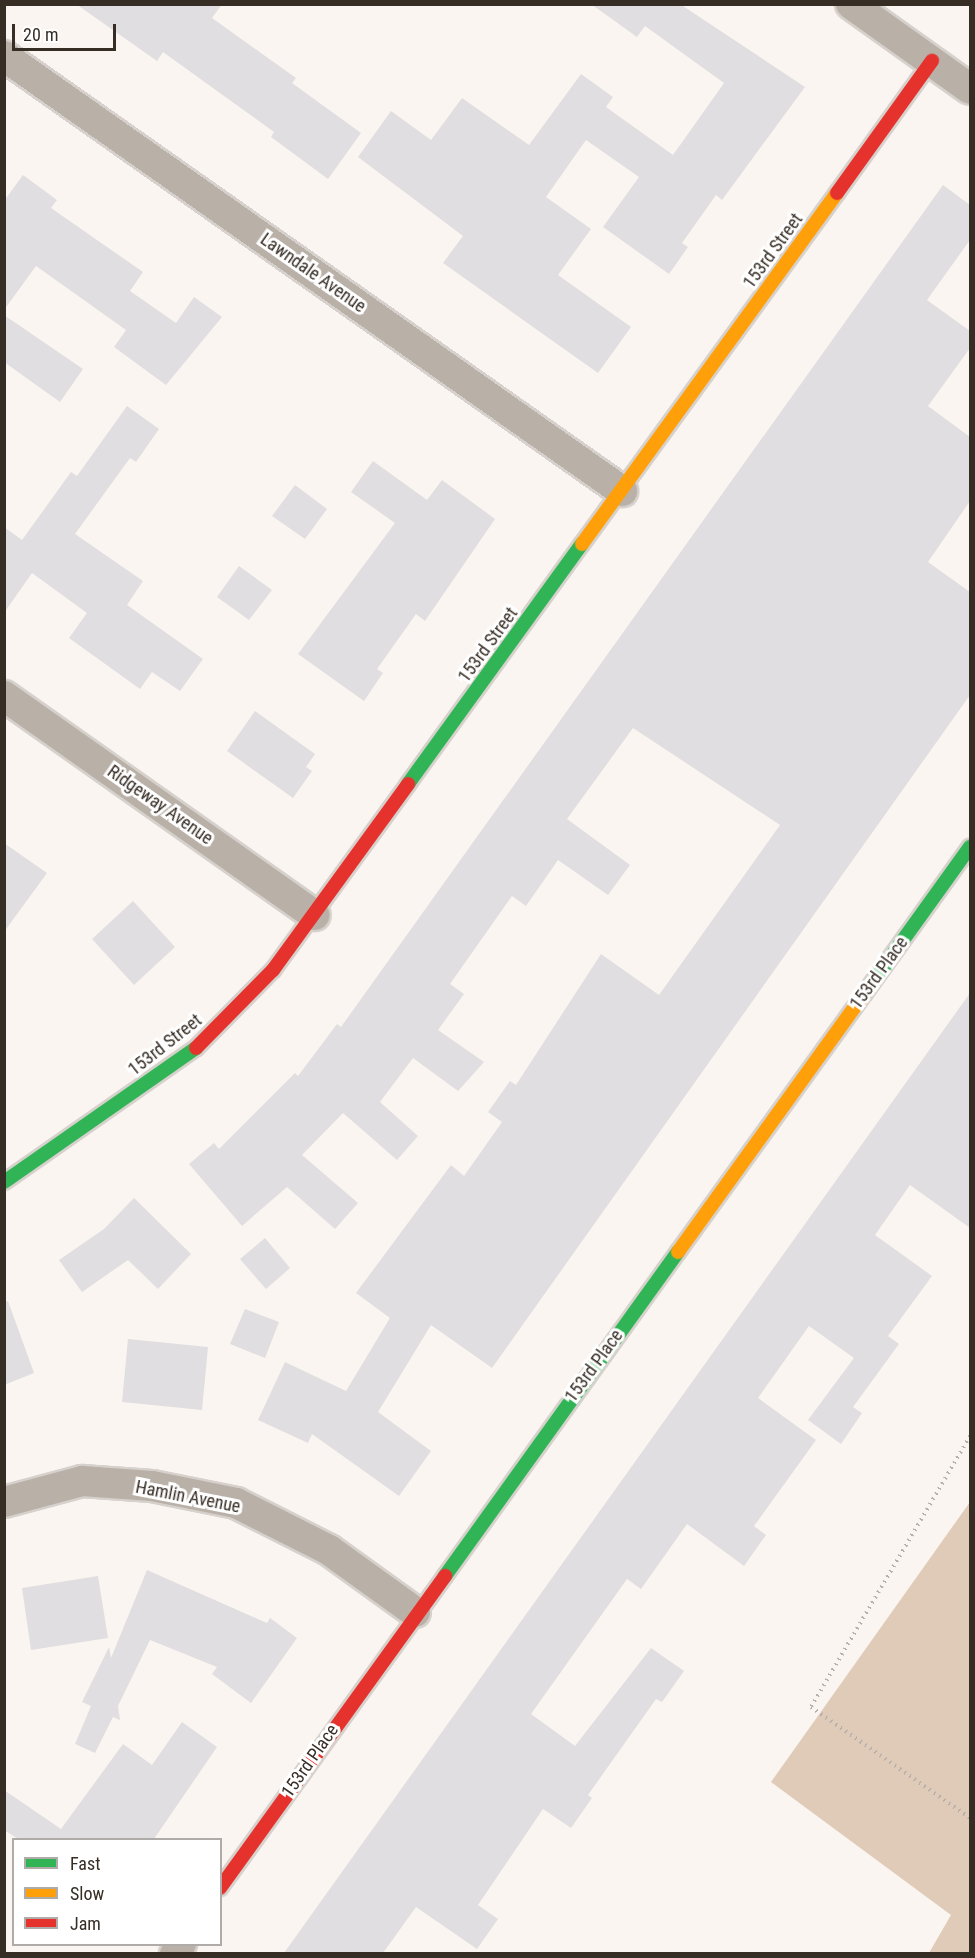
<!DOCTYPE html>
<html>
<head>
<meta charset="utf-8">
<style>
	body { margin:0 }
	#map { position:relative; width:975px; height:1958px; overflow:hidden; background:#faf5f0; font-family:"Roboto Condensed",sans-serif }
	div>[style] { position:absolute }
	.forest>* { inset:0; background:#dfcbb8 }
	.building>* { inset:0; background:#e0dee1 }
	.path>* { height:4px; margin-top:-2px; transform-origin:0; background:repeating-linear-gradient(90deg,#b7afa9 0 1.5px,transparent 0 6px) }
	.roads { filter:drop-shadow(2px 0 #d6d1cc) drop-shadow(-2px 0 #d6d1cc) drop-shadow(0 2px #d6d1cc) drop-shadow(0 -2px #d6d1cc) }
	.street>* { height:30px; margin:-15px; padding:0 15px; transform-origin:15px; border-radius:15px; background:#b9b0a8 }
	.fast>* { height:14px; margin:-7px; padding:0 7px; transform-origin:7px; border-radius:7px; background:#30b455 }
	.slow>* { height:14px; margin:-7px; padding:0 7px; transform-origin:7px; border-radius:7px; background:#ff9f0a }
	.jam>* { height:14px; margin:-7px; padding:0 7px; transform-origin:7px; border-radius:7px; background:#e5322d }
	span { translate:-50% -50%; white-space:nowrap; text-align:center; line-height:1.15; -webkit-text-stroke:6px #fff; paint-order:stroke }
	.street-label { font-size:18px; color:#362d25 }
	.frame { position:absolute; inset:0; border:6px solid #362d25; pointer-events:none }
	.legend { position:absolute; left:12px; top:1838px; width:210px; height:108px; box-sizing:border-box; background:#fff; border:2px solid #afaba8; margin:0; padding:8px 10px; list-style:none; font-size:18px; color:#362d25 }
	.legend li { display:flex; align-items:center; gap:12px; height:30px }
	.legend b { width:30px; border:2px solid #afaba8 }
	.scale { position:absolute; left:12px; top:24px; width:104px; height:27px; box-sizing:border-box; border:3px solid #362d25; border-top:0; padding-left:8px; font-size:18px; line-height:21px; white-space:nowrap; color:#362d25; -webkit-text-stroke:4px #fff; paint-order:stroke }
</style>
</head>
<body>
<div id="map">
	<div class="forest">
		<div style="clip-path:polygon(970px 1502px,970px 1953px,929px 1953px,951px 1915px,771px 1782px)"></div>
	</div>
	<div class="building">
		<div style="clip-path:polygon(76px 4px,222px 4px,212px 18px,296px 78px,292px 83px,361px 133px,328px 179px,271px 137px,274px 132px,163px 52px,157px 61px)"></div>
		<div style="clip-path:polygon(591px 4px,680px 4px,805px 87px,722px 200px,716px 195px,682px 243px,688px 247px,669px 274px,603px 227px,639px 177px,586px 140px,546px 197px,591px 229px,558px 275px,631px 327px,598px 373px,443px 263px,463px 236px,358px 157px,391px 111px,431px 140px,462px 98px,529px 145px,581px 74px,613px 97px,606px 107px,673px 155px,724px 83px,645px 26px,637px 37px)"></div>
		<div style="clip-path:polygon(23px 175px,57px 200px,51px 208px,143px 272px,130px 291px,176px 323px,194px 297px,222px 317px,166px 385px,114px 347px,126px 330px,36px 266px,4px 310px,4px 201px)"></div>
		<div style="clip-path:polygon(943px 185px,970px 205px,970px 240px,927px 300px,970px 331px,970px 348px,928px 406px,970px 437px,970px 501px,928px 562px,970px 592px,970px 695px,492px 1368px,431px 1325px,378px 1412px,431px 1451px,399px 1496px,312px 1434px,308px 1443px,258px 1420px,285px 1362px,346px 1391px,390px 1318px,356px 1293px,451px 1165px,464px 1176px,502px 1122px,488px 1112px,510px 1081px,516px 1085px,601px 954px,659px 995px,780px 825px,633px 728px,567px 819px,630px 865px,608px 895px,558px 860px,526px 906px,512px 896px,450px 984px,464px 994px,438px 1030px,484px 1062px,458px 1091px,413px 1058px,380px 1102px,418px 1136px,397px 1160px,343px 1113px,302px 1155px,358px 1203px,335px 1229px,287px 1187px,242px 1226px,189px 1164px,214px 1143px,219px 1149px,295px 1073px,298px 1076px,337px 1024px,341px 1027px)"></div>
		<div style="clip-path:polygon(4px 315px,83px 369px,60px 402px,4px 362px)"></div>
		<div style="clip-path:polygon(127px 406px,159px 429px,136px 462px,130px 458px,75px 534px,143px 581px,127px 605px,203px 659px,180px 691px,152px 672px,140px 689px,69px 638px,87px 613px,32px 573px,4px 613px,4px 527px,22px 540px,71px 472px,77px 476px)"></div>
		<div style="clip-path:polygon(373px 461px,427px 500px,442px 480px,495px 519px,425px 621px,416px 614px,377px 669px,383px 673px,364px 701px,298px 654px,395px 523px,351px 492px)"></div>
		<div style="clip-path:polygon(295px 485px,327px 509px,305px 539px,272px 516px)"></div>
		<div style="clip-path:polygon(239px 566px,272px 590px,249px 620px,217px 597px)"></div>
		<div style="clip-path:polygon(255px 711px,315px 754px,306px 767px,312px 771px,293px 798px,227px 751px)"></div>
		<div style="clip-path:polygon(4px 843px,47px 873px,4px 932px)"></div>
		<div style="clip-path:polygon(133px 901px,175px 947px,134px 985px,92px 939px)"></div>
		<div style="clip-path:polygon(970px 993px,970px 1228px,910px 1185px,875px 1235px,932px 1276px,888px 1336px,899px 1344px,853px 1407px,862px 1413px,841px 1444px,808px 1420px,854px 1358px,809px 1326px,758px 1398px,816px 1440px,754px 1526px,766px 1535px,744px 1566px,687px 1524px,641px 1589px,627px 1579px,531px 1714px,575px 1746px,651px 1648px,684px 1671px,662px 1702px,656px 1699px,588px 1795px,592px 1798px,571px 1828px,543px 1809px,478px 1905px,498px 1919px,477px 1949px,416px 1907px,383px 1953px,284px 1953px)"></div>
		<div style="clip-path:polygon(134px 1198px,191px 1254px,158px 1289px,128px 1260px,82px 1292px,59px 1260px,104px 1229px)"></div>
		<div style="clip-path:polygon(265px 1238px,290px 1268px,266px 1289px,240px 1259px)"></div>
		<div style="clip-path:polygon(8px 1301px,34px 1373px,4px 1385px,4px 1302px)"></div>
		<div style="clip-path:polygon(245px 1309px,279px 1322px,265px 1358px,230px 1344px)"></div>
		<div style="clip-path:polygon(128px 1339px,208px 1347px,202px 1410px,122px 1402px)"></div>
		<div style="clip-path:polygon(147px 1570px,267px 1623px,270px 1618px,297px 1638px,251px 1703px,212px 1674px,217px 1667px,150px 1640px,118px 1706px,120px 1720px,113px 1717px,95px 1753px,75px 1744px,91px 1706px,82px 1702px,109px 1647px,111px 1658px)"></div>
		<div style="clip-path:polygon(98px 1576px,108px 1638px,31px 1650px,22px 1588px)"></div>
		<div style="clip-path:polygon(182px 1722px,217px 1747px,154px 1839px,18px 1839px,4px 1830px,4px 1790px,61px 1829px,123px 1744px,152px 1765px)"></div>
	</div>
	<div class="path">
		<div style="left:970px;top:1436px;width:314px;rotate:120.4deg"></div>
		<div style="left:811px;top:1707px;width:194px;rotate:34.9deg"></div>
	</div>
	<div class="roads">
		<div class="street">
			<div style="left:851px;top:4px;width:146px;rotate:35.5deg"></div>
			<div style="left:4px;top:56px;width:756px;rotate:35.14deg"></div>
			<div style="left:4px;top:696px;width:380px;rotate:35.2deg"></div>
			<div style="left:4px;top:1502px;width:81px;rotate:-15.1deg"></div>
			<div style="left:82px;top:1481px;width:70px;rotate:4.1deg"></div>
			<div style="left:152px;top:1486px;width:86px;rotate:11.4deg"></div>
			<div style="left:236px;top:1503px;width:104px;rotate:26.8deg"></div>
			<div style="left:329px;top:1550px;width:106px;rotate:35.8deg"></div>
			<div style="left:175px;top:1954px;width:12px;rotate:-59deg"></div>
		</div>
		<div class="fast">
			<div style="left:408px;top:784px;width:296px;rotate:-54.1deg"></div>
			<div style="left:865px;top:993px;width:180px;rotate:-54.3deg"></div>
			<div style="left:4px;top:1182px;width:234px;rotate:-34.9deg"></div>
			<div style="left:445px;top:1576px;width:399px;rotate:-54.3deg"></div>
		</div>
		<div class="slow">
			<div style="left:582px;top:544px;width:434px;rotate:-54deg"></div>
			<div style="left:678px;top:1252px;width:319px;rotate:-54.2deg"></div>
		</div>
		<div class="jam">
			<div style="left:837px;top:193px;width:163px;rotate:-54.3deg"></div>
			<div style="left:196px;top:1048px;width:110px;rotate:-45.4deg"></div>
			<div style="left:273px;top:970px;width:230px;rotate:-54deg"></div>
			<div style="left:220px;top:1888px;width:385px;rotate:-54.2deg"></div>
		</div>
	</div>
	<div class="street-label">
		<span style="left:773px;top:251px;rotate:-54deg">153rd Street</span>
		<span style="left:313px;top:273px;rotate:35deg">Lawndale Avenue</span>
		<span style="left:488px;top:645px;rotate:-54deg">153rd Street</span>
		<span style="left:160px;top:805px;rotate:35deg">Ridgeway Avenue</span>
		<span style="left:879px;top:973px;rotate:-54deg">153rd Place</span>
		<span style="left:165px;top:1045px;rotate:-38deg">153rd Street</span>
		<span style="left:594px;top:1366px;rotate:-54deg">153rd Place</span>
		<span style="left:188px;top:1497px;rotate:11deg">Hamlin Avenue</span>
		<span style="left:310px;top:1761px;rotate:-55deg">153rd Place</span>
	</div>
	<div class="frame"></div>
	<ul class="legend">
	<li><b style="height:8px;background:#30b455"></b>Fast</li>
	<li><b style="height:8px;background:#ff9f0a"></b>Slow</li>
	<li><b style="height:8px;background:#e5322d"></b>Jam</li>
	</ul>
	<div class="scale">20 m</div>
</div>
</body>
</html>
